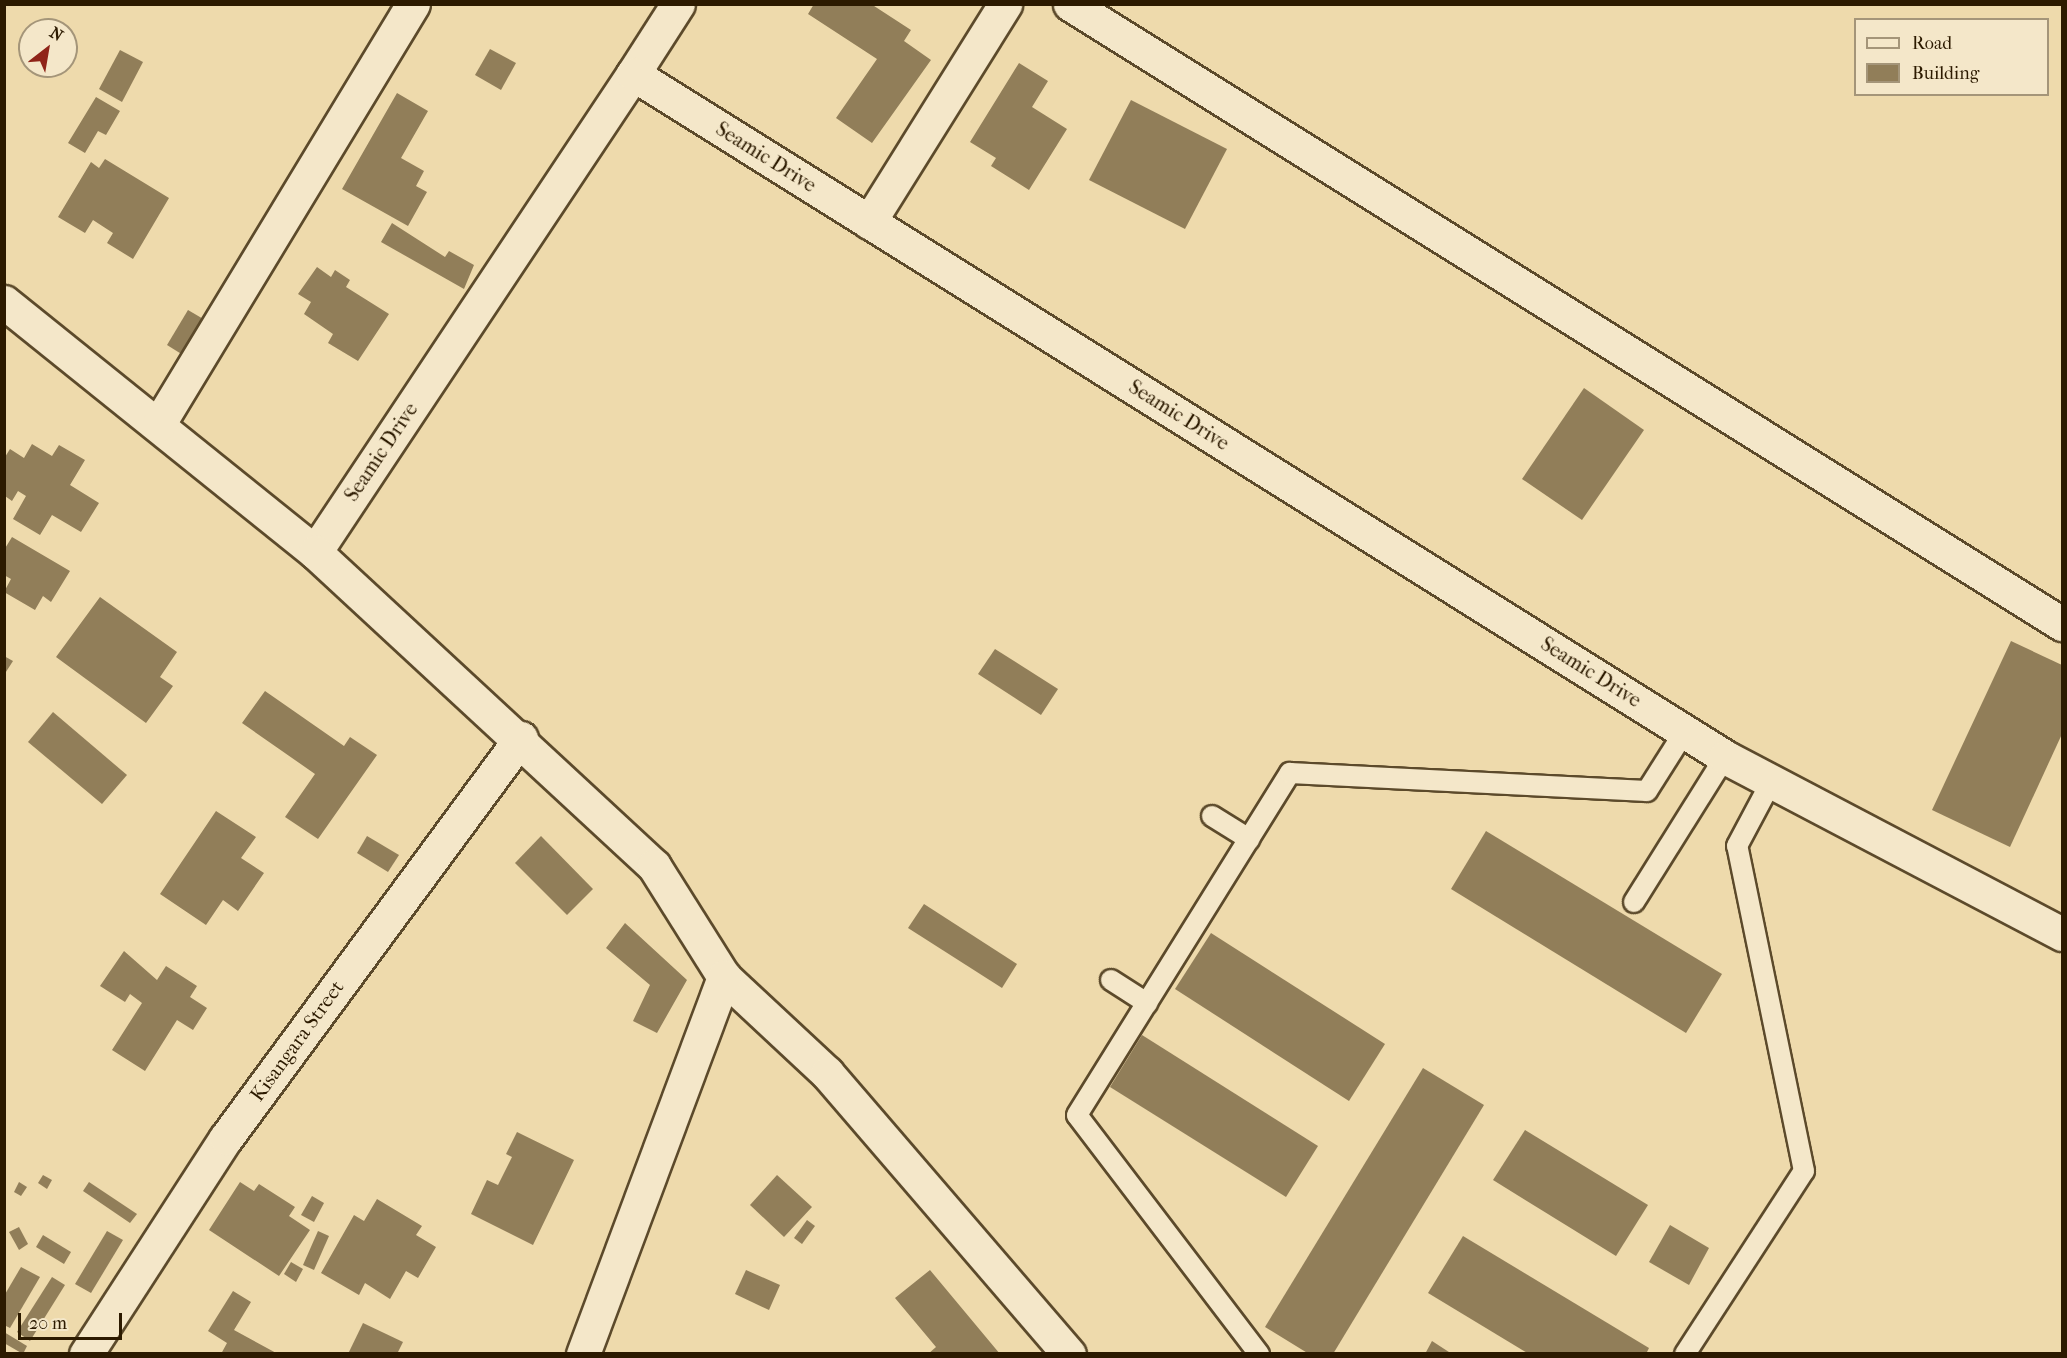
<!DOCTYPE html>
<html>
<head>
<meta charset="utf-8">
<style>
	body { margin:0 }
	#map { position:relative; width:2067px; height:1358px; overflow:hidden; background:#eedaac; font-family:"IM FELL French Canon",serif }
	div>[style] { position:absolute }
	.building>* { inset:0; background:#917e59 }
	.roads { filter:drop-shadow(2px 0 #5c4a2b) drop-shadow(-2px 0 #5c4a2b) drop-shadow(0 2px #5c4a2b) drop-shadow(0 -2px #5c4a2b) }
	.service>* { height:20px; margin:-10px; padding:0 10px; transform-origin:10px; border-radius:10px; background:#f4e7c9 }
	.minor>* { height:33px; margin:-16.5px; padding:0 16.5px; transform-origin:16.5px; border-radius:16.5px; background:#f4e7c9 }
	span { translate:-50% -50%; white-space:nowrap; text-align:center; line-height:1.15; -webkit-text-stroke:4.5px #f4e7c9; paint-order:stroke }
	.street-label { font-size:20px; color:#2c1a00 }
	.frame { position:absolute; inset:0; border:6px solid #2c1a00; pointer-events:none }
	.legend { position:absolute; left:1854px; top:18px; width:195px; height:78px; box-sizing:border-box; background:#f4e7c9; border:2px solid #a49579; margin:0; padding:8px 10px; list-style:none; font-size:18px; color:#2c1a00 }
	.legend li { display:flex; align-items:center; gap:12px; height:30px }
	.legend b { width:30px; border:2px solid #a49579 }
	.north { position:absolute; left:18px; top:18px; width:60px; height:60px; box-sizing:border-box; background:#f4e7c9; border:2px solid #a49579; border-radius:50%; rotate:31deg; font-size:16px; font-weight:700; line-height:24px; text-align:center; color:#2c1a00 }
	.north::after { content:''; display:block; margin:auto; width:21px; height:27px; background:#8f2418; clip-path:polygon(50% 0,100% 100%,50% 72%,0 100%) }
	.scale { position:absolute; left:18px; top:1313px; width:104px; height:27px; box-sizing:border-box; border:3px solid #2c1a00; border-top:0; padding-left:8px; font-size:18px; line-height:21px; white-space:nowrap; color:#2c1a00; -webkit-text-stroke:4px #f4e7c9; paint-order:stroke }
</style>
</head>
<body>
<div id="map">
	<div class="building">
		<div style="clip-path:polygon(814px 4px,871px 4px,911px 30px,904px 41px,931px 60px,872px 143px,836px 118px,877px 59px,808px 14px)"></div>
		<div style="clip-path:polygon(490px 49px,516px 63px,501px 90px,475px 75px)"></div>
		<div style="clip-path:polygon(120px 50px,143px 62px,122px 102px,99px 89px)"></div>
		<div style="clip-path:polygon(1019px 63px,1048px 81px,1032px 107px,1067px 129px,1029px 190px,991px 166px,996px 158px,970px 142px)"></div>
		<div style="clip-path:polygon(397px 93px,428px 111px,401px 158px,424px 171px,416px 186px,427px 192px,408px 226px,342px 189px)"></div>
		<div style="clip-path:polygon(96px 97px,120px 111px,106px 135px,98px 131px,85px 153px,68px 143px)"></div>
		<div style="clip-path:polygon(1131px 100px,1227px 149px,1185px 229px,1089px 180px)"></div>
		<div style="clip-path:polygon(105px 159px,169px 198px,133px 259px,107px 243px,113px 233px,93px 220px,85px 233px,58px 217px,91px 162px,99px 168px)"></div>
		<div style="clip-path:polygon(392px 223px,445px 257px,449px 251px,474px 265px,464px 289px,381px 242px)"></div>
		<div style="clip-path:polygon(317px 267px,331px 277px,335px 270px,350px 280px,346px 287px,389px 314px,358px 361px,328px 343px,333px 334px,304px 314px,311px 302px,298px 294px)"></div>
		<div style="clip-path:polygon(188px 310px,205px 320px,183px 355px,167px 345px)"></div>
		<div style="clip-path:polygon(1584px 388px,1644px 430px,1582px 520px,1522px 479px)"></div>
		<div style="clip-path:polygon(32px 444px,52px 456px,59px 445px,85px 460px,70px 485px,99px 503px,81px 532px,52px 515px,40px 535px,13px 519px,26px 496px,18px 491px,12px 501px,5px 496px,5px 457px,10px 449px,24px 458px)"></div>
		<div style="clip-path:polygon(12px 537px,70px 571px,51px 602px,43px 596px,35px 610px,4px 592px,11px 579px,4px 575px,4px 550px)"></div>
		<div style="clip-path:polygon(100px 597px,177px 652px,160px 677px,173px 686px,146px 723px,56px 657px)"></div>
		<div style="clip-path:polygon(2011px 641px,2062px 665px,2062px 734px,2010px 847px,1932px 810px)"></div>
		<div style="clip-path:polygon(995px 649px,1058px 689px,1041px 715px,978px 674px)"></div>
		<div style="clip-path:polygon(4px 656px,13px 661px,4px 675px)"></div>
		<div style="clip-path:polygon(265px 691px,344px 746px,350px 737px,377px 755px,318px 839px,285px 817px,315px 774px,242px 723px)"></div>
		<div style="clip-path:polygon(53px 712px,127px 775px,102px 804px,28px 742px)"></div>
		<div style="clip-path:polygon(216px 811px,256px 837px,241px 858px,264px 873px,238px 911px,223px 900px,206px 925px,160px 894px)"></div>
		<div style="clip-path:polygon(1486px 831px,1722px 974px,1686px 1033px,1451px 889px)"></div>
		<div style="clip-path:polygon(367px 836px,399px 855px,388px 872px,357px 853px)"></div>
		<div style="clip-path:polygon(541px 836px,593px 889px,567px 915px,515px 863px)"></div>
		<div style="clip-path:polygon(924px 904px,1017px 964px,1002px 988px,908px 928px)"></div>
		<div style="clip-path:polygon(625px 923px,687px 980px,657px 1033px,633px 1021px,650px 985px,606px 948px)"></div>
		<div style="clip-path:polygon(1211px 933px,1385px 1044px,1349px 1101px,1175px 989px)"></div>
		<div style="clip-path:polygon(124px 951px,157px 980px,166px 966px,197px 986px,190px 997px,207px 1008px,193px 1030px,177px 1020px,145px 1071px,112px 1050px,142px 1003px,130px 994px,125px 1002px,100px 986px)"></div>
		<div style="clip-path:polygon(1142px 1035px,1318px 1146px,1286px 1197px,1110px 1087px)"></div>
		<div style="clip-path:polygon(1423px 1068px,1484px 1105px,1333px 1354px,1309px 1354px,1265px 1327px)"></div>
		<div style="clip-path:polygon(1525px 1130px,1648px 1205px,1616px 1256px,1493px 1180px)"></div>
		<div style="clip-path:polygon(517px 1132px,574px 1160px,533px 1245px,471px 1214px,487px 1180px,498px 1185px,512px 1157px,506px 1154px)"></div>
		<div style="clip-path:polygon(43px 1175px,52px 1180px,47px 1189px,38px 1183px)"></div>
		<div style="clip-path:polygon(777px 1175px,812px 1207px,784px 1237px,750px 1205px)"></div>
		<div style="clip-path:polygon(19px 1182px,27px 1187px,21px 1196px,14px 1192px)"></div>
		<div style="clip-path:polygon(89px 1182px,137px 1214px,130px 1223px,83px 1191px)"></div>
		<div style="clip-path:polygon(240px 1182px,254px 1191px,259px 1184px,295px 1207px,289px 1216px,310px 1230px,279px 1276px,209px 1230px)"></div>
		<div style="clip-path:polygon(312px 1196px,324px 1203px,314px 1222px,301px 1215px)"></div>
		<div style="clip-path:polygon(377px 1199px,422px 1226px,416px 1235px,436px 1247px,418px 1278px,406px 1271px,390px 1299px,365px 1283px,359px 1295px,321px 1273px,354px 1215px,364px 1221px)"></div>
		<div style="clip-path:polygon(807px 1220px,815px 1226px,802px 1244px,794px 1238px)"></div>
		<div style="clip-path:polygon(1670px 1225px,1709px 1248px,1689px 1285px,1649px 1262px)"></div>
		<div style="clip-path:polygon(19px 1227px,28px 1244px,19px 1250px,9px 1232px)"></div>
		<div style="clip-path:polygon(107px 1231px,123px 1240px,91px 1293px,75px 1284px)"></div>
		<div style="clip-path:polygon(318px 1231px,329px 1236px,314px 1270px,303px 1265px)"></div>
		<div style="clip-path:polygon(43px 1235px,71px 1252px,64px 1264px,36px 1247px)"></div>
		<div style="clip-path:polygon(1463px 1236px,1649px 1348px,1646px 1354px,1529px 1354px,1428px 1293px)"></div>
		<div style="clip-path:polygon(291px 1262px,303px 1269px,296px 1282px,284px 1274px)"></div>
		<div style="clip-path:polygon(21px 1267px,40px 1277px,10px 1328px,4px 1325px,4px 1296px)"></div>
		<div style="clip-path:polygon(746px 1270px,780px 1285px,769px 1310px,735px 1294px)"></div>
		<div style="clip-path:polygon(930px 1270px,1000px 1354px,928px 1354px,936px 1347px,895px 1298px)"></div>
		<div style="clip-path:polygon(52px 1277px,65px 1285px,30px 1341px,17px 1332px)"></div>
		<div style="clip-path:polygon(233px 1291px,251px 1302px,234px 1330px,278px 1354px,221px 1354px,227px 1343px,208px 1331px)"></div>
		<div style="clip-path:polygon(363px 1323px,403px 1342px,397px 1354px,348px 1354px)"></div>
		<div style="clip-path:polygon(4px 1332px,27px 1346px,23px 1354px,4px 1343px)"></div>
		<div style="clip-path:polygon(1432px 1341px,1452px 1354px,1425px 1354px)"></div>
	</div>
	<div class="roads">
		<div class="service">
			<div style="left:1212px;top:816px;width:44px;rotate:31.9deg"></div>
			<div style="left:1634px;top:902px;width:171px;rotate:-57.9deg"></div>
			<div style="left:1111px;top:980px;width:43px;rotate:32.6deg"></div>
			<div style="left:1259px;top:1354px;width:300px;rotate:-127.3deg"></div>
			<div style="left:1077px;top:1115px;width:403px;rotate:-58.1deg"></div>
			<div style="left:1290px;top:773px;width:357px;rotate:2.9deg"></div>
			<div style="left:1647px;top:791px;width:71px;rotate:-57.7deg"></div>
			<div style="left:1685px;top:1354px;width:218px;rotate:-57deg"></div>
			<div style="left:1804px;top:1171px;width:332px;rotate:-101.6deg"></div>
			<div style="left:1737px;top:846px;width:70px;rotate:-62deg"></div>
		</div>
		<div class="minor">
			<div style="left:1070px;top:4px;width:1170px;rotate:32.01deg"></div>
			<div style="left:633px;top:74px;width:83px;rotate:-57.3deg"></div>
			<div style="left:869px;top:222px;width:257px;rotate:-58deg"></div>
			<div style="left:4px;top:302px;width:399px;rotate:38.8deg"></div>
			<div style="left:315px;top:552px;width:574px;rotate:-56.37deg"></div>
			<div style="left:633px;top:74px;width:1288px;rotate:32.02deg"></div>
			<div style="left:1725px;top:757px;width:381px;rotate:27.7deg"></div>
			<div style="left:158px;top:425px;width:492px;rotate:-58.8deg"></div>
			<div style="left:315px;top:552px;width:462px;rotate:42.8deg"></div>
			<div style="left:654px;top:866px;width:131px;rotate:57.8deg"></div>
			<div style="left:724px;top:977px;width:141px;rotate:43deg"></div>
			<div style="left:827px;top:1073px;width:371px;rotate:49.3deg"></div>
			<div style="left:86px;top:1354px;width:257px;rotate:-57.1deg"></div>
			<div style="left:226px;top:1138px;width:497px;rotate:-53.6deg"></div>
			<div style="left:583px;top:1354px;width:403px;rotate:-69.5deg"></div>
		</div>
	</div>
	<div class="street-label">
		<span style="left:766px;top:157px;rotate:32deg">Seamic Drive</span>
		<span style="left:1179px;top:415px;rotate:32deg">Seamic Drive</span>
		<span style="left:381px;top:452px;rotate:-56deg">Seamic Drive</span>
		<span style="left:1591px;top:672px;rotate:32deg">Seamic Drive</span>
		<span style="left:297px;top:1041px;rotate:-54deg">Kisangara Street</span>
	</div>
	<div class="frame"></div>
	<ul class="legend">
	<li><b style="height:8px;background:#f4e7c9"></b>Road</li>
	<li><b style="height:16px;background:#917e59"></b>Building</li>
	</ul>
	<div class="north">N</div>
	<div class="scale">20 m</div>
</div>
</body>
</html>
